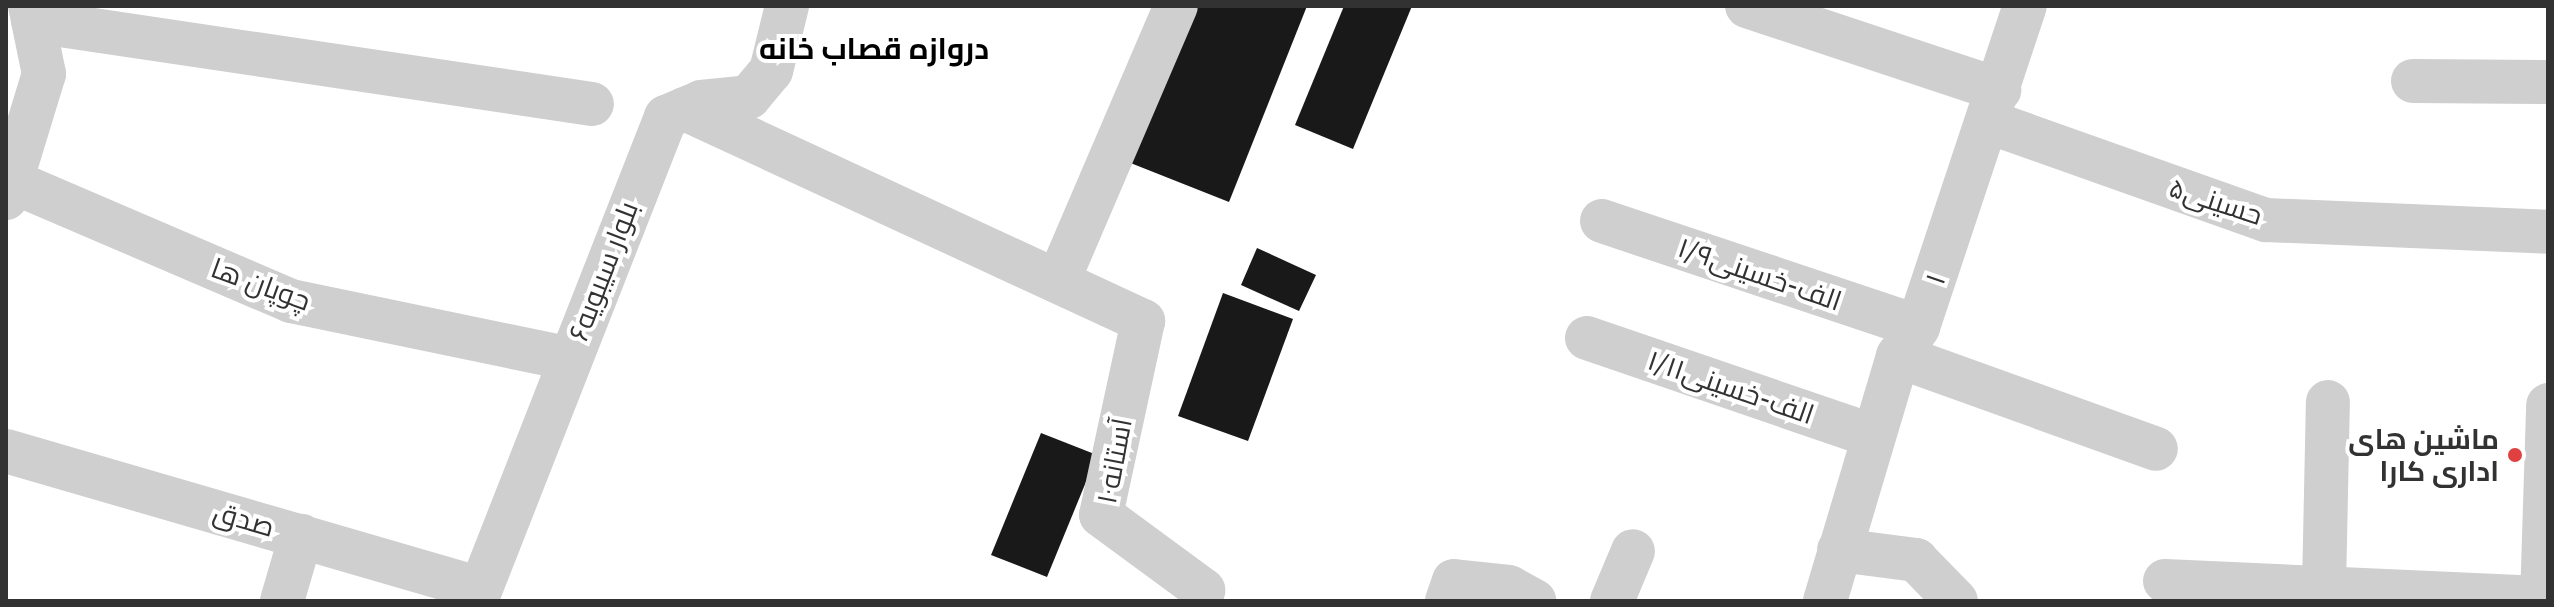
<!DOCTYPE html>
<html>
<head>
<meta charset="utf-8">
<style>
	body { margin:0 }
	#map { position:relative; width:2554px; height:607px; overflow:hidden; background:#fff; font-family:"IBM Plex Sans",Cairo,sans-serif }
	div>[style] { position:absolute }
	.building>* { inset:0; background:#191919 }
	.minor>* { height:44px; margin:-22px; padding:0 22px; transform-origin:22px; border-radius:22px; background:#cfcfcf }
	.dots>* { width:22px; height:22px; translate:-50% -50%; box-sizing:border-box; border:4px solid #fff; border-radius:50% }
	span { translate:-50% -50%; white-space:nowrap; text-align:center; line-height:1.15; -webkit-text-stroke:8px #fff; paint-order:stroke }
	.street-label { font-size:28px; color:#323232 }
	.poi-label { font-size:28px; color:#323232; font-weight:700 }
	.right { translate:-100% -50%; text-align:right }
	.neighbourhood-label { font-size:30px; color:#000; font-weight:700 }
	.frame { position:absolute; inset:0; border:8px solid #323232; pointer-events:none }
</style>
</head>
<body>
<div id="map">
	<div class="building">
		<div style="clip-path:polygon(1190px 6px,1307px 6px,1229px 202px,1128px 162px)"></div>
		<div style="clip-path:polygon(1344px 6px,1412px 6px,1353px 149px,1295px 125px)"></div>
		<div style="clip-path:polygon(1257px 248px,1316px 275px,1299px 311px,1241px 285px)"></div>
		<div style="clip-path:polygon(1223px 293px,1293px 319px,1248px 441px,1178px 416px)"></div>
		<div style="clip-path:polygon(1041px 433px,1097px 455px,1047px 577px,991px 555px)"></div>
	</div>
	<div class="minor">
		<div style="left:1747px;top:6px;width:266px;rotate:18.4deg"></div>
		<div style="left:33px;top:21px;width:565px;rotate:8.45deg"></div>
		<div style="left:2413px;top:81px;width:135px;rotate:0.4deg"></div>
		<div style="left:685px;top:109px;width:505px;rotate:24.84deg"></div>
		<div style="left:1143px;top:321px;width:198px;rotate:102.2deg"></div>
		<div style="left:1101px;top:515px;width:127px;rotate:36.3deg"></div>
		<div style="left:1203px;top:590px;width:11px;rotate:100deg"></div>
		<div style="left:1989px;top:122px;width:294px;rotate:19.5deg"></div>
		<div style="left:2266px;top:220px;width:282px;rotate:2.4deg"></div>
		<div style="left:11px;top:181px;width:305px;rotate:23.2deg"></div>
		<div style="left:291px;top:301px;width:285px;rotate:11.7deg"></div>
		<div style="left:6px;top:198px;width:130px;rotate:-73deg"></div>
		<div style="left:44px;top:74px;width:69px;rotate:-101.6deg"></div>
		<div style="left:1602px;top:221px;width:333px;rotate:18.5deg"></div>
		<div style="left:1058px;top:281px;width:299px;rotate:-66.8deg"></div>
		<div style="left:1587px;top:338px;width:303px;rotate:18.9deg"></div>
		<div style="left:1898px;top:356px;width:274px;rotate:19.8deg"></div>
		<div style="left:6px;top:451px;width:494px;rotate:16.2deg"></div>
		<div style="left:1839px;top:550px;width:78px;rotate:7.4deg"></div>
		<div style="left:1916px;top:560px;width:57px;rotate:45.7deg"></div>
		<div style="left:2165px;top:581px;width:377px;rotate:2.6deg"></div>
		<div style="left:2324px;top:588px;width:186px;rotate:-88.8deg"></div>
		<div style="left:282px;top:601px;width:68px;rotate:-73.7deg"></div>
		<div style="left:476px;top:601px;width:520px;rotate:-68.57deg"></div>
		<div style="left:666px;top:117px;width:38px;rotate:-23deg"></div>
		<div style="left:701px;top:102px;width:48px;rotate:-5.9deg"></div>
		<div style="left:749px;top:97px;width:34px;rotate:-50deg"></div>
		<div style="left:771px;top:71px;width:67px;rotate:-76.2deg"></div>
		<div style="left:1447px;top:601px;width:21px;rotate:-71deg"></div>
		<div style="left:1454px;top:581px;width:55px;rotate:6.2deg"></div>
		<div style="left:1509px;top:587px;width:29px;rotate:29deg"></div>
		<div style="left:1612px;top:601px;width:54px;rotate:-67.2deg"></div>
		<div style="left:1825px;top:601px;width:256px;rotate:-73.4deg"></div>
		<div style="left:1898px;top:356px;width:35px;rotate:-55deg"></div>
		<div style="left:1918px;top:327px;width:338px;rotate:-71.6deg"></div>
		<div style="left:2542px;top:601px;width:196px;rotate:-88.2deg"></div>
	</div>
	<div class="dots">
		<div style="left:2515px;top:455px;background:#de413f"></div>
	</div>
	<div class="street-label">
		<span style="left:2216px;top:201px;rotate:18deg">حسینی۵</span>
		<span style="left:603px;top:271px;rotate:-69deg">۶بلوار سیبویه</span>
		<span style="left:1760px;top:274px;rotate:19deg">الف-خسینی۱/۹</span>
		<span style="left:1935px;top:279px;rotate:-71deg">۱</span>
		<span style="left:261px;top:284px;rotate:20deg">چوپان ها</span>
		<span style="left:1731px;top:387px;rotate:19deg">الف-خسینی۱/۱۱</span>
		<span style="left:1114px;top:461px;rotate:-79deg">آستانه۱۰</span>
		<span style="left:244px;top:519px;rotate:16deg">صدق</span>
	</div>
	<div class="poi-label">
		<span class="right" style="left:2499px;top:455px">ماشین های<br>اداری کارا</span>
	</div>
	<div class="neighbourhood-label">
		<span style="left:874px;top:48px">دروازه قصاب خانه</span>
	</div>
	<div class="frame"></div>
</div>
</body>
</html>
